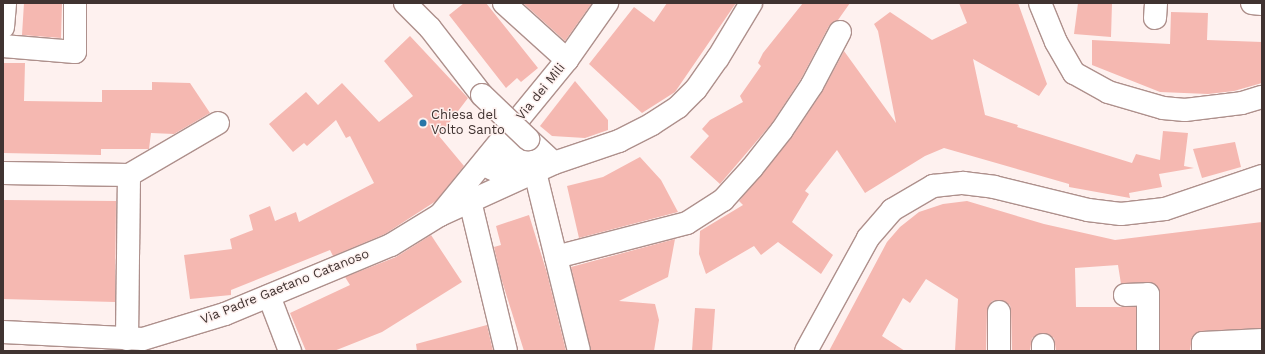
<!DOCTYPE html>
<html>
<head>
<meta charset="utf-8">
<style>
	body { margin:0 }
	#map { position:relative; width:1265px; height:354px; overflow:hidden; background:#fef1ef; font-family:"Work Sans",sans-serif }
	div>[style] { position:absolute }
	.building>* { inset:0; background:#f5b8b1 }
	.roads { filter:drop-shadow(1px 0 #ae908c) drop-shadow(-1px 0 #ae908c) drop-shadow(0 1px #ae908c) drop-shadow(0 -1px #ae908c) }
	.street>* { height:22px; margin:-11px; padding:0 11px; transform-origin:11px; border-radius:11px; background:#fff }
	.secondary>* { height:22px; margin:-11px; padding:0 11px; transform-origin:11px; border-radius:11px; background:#fff }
	.bridges { filter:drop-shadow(1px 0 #ae908c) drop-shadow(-1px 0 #ae908c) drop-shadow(0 1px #ae908c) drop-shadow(0 -1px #ae908c) }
	.secondary-bridge>* { height:22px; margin:-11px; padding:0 11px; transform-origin:11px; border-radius:11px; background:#fff }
	.dots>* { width:11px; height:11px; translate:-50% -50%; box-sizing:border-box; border:2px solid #fef1ef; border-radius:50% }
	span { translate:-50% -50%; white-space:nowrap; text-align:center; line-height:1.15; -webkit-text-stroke:3px #fef1ef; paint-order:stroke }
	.street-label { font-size:13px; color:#403331 }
	.poi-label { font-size:13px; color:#403331 }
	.left { translate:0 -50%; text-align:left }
	.frame { position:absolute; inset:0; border:4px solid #403331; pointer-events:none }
</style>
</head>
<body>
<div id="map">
	<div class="building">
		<div style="clip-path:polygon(24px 3px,62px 3px,61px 38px,22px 35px)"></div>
		<div style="clip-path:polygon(464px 3px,486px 3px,538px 68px,521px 82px,517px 78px,506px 88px,449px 15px)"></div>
		<div style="clip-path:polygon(523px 3px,592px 3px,565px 41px)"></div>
		<div style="clip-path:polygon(667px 3px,736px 3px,675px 92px,642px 113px,589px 64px,634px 7px,654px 22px)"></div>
		<div style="clip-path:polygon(803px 3px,850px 3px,838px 20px,829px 26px,801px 79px,772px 123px,720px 184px,690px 157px,709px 136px,702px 129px,710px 120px,743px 102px,740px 96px,761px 66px,758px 63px,763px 53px)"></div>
		<div style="clip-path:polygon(959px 3px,1018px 3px,1047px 84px,1039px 96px,973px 59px,985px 115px,1018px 125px,1017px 127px,1132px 163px,1136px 154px,1160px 160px,1163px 131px,1188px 133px,1184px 166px,1194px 168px,1159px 174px,1162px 187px,1129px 193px,1130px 198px,1069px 187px,1069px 184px,944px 148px,925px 156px,865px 193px,837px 150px,805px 191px,809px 194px,792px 222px,833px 255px,821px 274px,778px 242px,761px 255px,754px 246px,706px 274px,699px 254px,700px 231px,743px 205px,739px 201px,792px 137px,822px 92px,844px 51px,896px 123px,878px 31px,874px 24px,890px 12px,932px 40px,967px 23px)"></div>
		<div style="clip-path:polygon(1078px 3px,1112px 3px,1111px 37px,1074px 34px)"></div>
		<div style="clip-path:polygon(1171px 12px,1208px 13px,1207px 40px,1262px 42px,1262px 83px,1234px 91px,1208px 94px,1160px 92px,1092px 65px,1092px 40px,1170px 44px)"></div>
		<div style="clip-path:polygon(410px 36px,468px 98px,439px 136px,464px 166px,436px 201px,385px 234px,333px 256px,330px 250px,231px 290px,231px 295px,190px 299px,184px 255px,232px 249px,230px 239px,253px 230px,249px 215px,270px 206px,275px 221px,296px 212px,299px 222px,374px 183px,350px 136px,346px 138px,336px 120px,307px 146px,304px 143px,293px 152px,269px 124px,306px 92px,318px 105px,342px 83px,379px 122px,413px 96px,384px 61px)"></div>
		<div style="clip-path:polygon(3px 63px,25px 63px,24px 101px,102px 102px,102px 90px,152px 90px,152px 82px,190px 83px,210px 113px,174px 134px,151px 133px,149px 149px,101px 149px,101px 155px,3px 153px)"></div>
		<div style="clip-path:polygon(575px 81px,608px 120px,608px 130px,585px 138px,552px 136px,540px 126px)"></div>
		<div style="clip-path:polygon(1235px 142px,1241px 167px,1202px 178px,1193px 149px)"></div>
		<div style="clip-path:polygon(640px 157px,661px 180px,678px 212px,579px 238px,567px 186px,603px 177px)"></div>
		<div style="clip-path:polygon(3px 200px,116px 201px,115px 302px,3px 299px)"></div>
		<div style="clip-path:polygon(967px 201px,1044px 224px,1115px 240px,1262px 222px,1262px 328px,1202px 331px,1192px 337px,1190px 351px,1160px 351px,1159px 288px,1148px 282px,1121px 284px,1118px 265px,1075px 268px,1076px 307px,1136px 307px,1136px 351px,1056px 351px,1054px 338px,1043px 333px,1032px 338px,1030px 351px,1012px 351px,1011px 312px,1010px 305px,999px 300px,992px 301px,987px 312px,986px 351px,955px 351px,958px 299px,926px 279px,910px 303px,903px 298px,882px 336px,905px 351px,829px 351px,887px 242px,900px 227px,919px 212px,943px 204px)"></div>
		<div style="clip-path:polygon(529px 215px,547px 273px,566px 351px,524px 351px,501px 278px,494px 247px,501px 245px,496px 226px)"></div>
		<div style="clip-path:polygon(431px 235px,462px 282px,382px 332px,334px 351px,306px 351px,290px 313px,350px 285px,345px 277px,396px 257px)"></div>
		<div style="clip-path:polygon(675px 239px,668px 277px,619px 301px,655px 304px,659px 320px,654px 351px,591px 351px,571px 267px)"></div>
		<div style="clip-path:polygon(695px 308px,715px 309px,712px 351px,692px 351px)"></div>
		<div style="clip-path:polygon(487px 325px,493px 351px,417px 351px,416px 344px)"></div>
	</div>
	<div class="roads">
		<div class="street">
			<div style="left:504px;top:3px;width:85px;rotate:42.1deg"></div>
			<div style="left:1252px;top:3px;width:10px;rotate:6deg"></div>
			<div style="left:1155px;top:18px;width:15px;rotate:-86deg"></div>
			<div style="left:3px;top:27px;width:24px;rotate:-85deg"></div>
			<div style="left:3px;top:46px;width:72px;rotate:4.8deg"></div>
			<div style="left:75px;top:52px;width:49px;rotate:-90deg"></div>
			<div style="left:518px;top:142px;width:21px;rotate:55deg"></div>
			<div style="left:530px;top:159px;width:29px;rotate:145deg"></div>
			<div style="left:506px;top:176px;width:17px;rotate:-152deg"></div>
			<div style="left:491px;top:168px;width:37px;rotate:-44deg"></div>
			<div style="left:535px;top:172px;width:184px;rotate:76.2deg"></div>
			<div style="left:3px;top:173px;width:126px;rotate:0.9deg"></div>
			<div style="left:129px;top:175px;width:103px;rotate:-30.3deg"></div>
			<div style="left:470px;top:201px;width:154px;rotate:76.5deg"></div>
			<div style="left:440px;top:215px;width:200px;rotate:-50.7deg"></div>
			<div style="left:567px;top:60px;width:70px;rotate:-54.9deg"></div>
			<div style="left:556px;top:257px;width:135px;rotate:-14.5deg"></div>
			<div style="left:687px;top:223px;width:43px;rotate:-32.6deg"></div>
			<div style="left:723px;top:200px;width:43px;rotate:-47.8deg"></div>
			<div style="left:752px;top:168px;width:48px;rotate:-51.7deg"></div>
			<div style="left:782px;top:130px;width:54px;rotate:-56.3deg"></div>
			<div style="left:812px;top:85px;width:60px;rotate:-62.2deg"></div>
			<div style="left:1125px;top:295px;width:23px;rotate:-2deg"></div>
			<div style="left:1148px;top:294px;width:57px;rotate:90deg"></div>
			<div style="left:269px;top:296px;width:59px;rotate:69.1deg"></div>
			<div style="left:999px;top:312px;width:39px;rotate:90deg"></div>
			<div style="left:127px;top:339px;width:164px;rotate:-89.3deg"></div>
			<div style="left:1043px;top:345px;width:6px;rotate:90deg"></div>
			<div style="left:1203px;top:351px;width:8px;rotate:-90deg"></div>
			<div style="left:1203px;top:343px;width:59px;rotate:-2.9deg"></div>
		</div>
		<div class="secondary">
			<div style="left:405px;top:3px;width:35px;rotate:45deg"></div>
			<div style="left:430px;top:28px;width:85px;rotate:52.2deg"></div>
			<div style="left:1040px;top:3px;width:42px;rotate:67.7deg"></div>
			<div style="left:1056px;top:42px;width:36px;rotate:60deg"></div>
			<div style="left:1074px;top:73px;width:39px;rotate:29deg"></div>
			<div style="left:1108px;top:92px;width:57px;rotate:16.2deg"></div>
			<div style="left:1163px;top:108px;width:22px;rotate:5deg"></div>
			<div style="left:1185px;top:110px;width:57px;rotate:-7deg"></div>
			<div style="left:1242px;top:103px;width:21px;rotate:-17deg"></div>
			<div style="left:528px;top:139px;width:35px;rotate:43deg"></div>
			<div style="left:3px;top:332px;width:140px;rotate:2.9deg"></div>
			<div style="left:143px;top:339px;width:86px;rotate:-17deg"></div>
			<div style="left:225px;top:314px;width:180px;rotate:-22.6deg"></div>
			<div style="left:391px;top:245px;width:57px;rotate:-31.5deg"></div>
			<div style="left:440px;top:215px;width:125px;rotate:-24.5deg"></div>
			<div style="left:554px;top:163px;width:69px;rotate:-18.7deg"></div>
			<div style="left:619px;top:141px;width:37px;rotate:-27deg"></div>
			<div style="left:652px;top:124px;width:31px;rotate:-33deg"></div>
			<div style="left:678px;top:107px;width:25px;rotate:-45deg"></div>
			<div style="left:696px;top:89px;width:38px;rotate:-55deg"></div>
			<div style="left:718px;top:58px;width:64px;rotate:-59deg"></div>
			<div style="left:806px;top:351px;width:129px;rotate:-61.2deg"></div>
			<div style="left:868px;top:238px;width:37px;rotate:-49deg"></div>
			<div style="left:892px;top:210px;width:48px;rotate:-30.3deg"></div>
			<div style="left:933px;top:186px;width:30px;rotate:-6deg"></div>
			<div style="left:963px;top:183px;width:31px;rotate:7deg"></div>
			<div style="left:994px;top:187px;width:97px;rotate:13.7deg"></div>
			<div style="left:1088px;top:210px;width:33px;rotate:7deg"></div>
			<div style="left:1121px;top:214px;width:44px;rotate:-6.5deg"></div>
			<div style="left:1165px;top:209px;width:102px;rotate:-18.8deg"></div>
		</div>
	</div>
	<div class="bridges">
		<div class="secondary-bridge">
			<div style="left:482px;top:95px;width:64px;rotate:43.7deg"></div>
		</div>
	</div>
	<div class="dots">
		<div style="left:423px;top:123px;background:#2876a8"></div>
	</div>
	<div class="street-label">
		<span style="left:541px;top:92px;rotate:-51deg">Via dei Mili</span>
		<span style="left:285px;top:287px;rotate:-22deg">Via Padre Gaetano Catanoso</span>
	</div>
	<div class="poi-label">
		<span class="left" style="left:431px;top:123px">Chiesa del<br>Volto Santo</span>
	</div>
	<div class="frame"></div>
</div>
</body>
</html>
